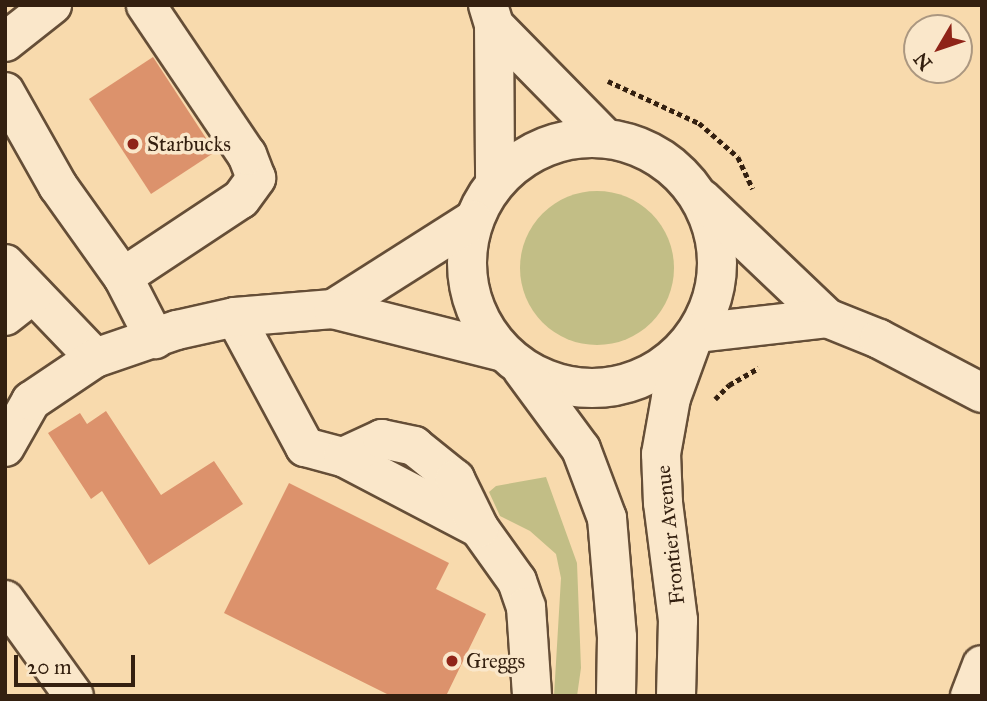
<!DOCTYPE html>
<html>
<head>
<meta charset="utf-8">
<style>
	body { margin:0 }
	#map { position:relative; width:987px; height:701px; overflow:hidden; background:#f8daad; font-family:"IM FELL Great Primer",serif }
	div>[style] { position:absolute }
	.green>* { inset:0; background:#c2be86 }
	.round { border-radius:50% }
	.building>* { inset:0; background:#dc926c }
	.path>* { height:4.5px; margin-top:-2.25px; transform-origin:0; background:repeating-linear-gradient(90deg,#342010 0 5px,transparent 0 8.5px) }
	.roads { filter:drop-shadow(2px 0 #654e37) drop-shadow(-2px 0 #654e37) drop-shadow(0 2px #654e37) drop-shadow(0 -2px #654e37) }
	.minor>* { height:38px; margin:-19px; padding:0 19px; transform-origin:19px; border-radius:19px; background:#fae7ca }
	.minor>.ring { margin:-19px; padding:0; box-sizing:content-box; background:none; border:38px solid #fae7ca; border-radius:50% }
	.dots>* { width:19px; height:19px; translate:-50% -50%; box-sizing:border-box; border:4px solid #fae7ca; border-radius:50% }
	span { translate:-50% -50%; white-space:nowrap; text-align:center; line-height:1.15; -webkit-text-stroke:7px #fae7ca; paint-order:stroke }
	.poi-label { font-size:21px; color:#342010 }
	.left { translate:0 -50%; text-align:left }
	.street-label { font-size:21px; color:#342010 }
	.frame { position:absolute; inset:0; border:7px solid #342010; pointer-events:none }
	.north { position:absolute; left:903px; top:14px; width:70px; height:70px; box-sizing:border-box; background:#fae7ca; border:2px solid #ab9780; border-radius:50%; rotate:231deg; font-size:19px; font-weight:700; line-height:28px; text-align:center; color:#342010 }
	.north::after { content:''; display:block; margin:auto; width:24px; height:32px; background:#8f2418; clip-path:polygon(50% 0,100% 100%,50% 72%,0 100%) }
	.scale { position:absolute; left:14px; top:655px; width:121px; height:32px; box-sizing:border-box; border:4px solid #342010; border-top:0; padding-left:9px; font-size:21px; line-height:24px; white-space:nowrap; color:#342010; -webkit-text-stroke:5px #fae7ca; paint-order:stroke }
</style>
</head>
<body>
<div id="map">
	<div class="green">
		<div class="round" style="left:520px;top:191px;width:154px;height:154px"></div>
		<div style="clip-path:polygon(546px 477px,577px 563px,581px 668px,577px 696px,554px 696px,561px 578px,556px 554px,530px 531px,500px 516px,489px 492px,496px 486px)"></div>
	</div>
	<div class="building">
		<div style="clip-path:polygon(153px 57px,215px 152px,151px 194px,89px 99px)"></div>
		<div style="clip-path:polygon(106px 411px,161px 495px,214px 461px,243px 504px,149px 565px,102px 491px,91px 499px,48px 433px,80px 413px,87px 424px)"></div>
		<div style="clip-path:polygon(289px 483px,449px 563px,436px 589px,486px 614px,446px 696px,391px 696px,224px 613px)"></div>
	</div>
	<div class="path">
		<div style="left:608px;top:81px;width:100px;rotate:24.8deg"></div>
		<div style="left:699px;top:123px;width:52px;rotate:41.1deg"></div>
		<div style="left:738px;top:157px;width:35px;rotate:65deg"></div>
		<div style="left:715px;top:399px;width:20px;rotate:-45deg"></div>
		<div style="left:729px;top:385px;width:34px;rotate:-30deg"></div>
	</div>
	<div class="roads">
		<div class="minor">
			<div style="left:488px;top:5px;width:21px;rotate:73deg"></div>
			<div style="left:494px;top:25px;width:157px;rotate:89.6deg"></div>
			<div style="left:494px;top:25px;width:158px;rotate:45.5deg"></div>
			<div style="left:5px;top:42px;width:60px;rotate:-38.2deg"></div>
			<div style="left:5px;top:92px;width:108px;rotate:60.6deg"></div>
			<div style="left:58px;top:186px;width:112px;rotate:54.5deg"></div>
			<div style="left:123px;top:277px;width:70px;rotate:62.7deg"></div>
			<div class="ring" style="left:467px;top:138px;width:212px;height:212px"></div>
			<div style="left:702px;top:199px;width:173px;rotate:43.6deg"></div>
			<div style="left:827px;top:318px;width:56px;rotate:22deg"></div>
			<div style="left:879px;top:339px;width:116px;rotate:27.7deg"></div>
			<div style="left:5px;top:264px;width:130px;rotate:46.2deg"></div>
			<div style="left:123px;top:277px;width:141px;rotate:-33.5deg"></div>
			<div style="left:241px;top:199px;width:26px;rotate:-54deg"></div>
			<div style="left:256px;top:178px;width:25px;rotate:-111deg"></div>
			<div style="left:247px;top:155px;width:181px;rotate:-124deg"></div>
			<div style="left:333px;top:309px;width:166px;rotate:-32.4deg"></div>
			<div style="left:5px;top:316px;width:36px;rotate:-38deg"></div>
			<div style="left:235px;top:317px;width:148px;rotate:61.7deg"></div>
			<div style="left:305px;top:447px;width:39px;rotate:15deg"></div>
			<div style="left:343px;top:457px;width:153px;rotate:27.6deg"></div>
			<div style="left:479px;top:528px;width:65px;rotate:54.4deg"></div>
			<div style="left:517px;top:581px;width:28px;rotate:71deg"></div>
			<div style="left:526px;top:607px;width:89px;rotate:86.1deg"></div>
			<div style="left:696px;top:333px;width:132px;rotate:-6.5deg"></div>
			<div style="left:522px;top:369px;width:99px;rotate:53.6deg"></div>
			<div style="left:581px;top:449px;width:74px;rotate:69.4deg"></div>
			<div style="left:607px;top:518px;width:119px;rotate:85.2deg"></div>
			<div style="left:617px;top:637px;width:59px;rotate:91deg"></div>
			<div style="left:5px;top:447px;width:53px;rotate:-60.5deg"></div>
			<div style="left:31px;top:401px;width:77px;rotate:-33.9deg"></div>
			<div style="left:95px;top:358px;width:87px;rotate:-18.9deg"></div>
			<div style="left:177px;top:330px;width:59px;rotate:-12.6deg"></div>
			<div style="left:235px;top:317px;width:98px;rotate:-4.7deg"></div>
			<div style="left:333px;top:309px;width:175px;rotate:14.2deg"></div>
			<div style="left:343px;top:457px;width:43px;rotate:-24.8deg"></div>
			<div style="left:382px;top:439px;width:33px;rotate:12deg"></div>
			<div style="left:414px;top:446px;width:53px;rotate:38.8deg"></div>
			<div style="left:455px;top:479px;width:55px;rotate:63.9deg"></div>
			<div style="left:5px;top:600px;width:118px;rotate:54.3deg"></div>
			<div style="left:676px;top:696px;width:76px;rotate:-88.5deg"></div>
			<div style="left:678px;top:620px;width:118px;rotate:-97.3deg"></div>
			<div style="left:663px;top:503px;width:49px;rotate:-92.3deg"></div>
			<div style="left:661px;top:454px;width:57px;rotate:-79.9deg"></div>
			<div style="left:671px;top:398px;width:59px;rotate:-70deg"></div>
			<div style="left:970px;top:696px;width:33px;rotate:-69deg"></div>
		</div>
	</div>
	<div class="dots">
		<div style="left:133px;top:144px;background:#8f2418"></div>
		<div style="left:452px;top:661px;background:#8f2418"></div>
	</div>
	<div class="poi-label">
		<span class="left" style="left:147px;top:144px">Starbucks</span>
		<span class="left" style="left:466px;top:661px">Greggs</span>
	</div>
	<div class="street-label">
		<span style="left:670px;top:535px;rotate:-96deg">Frontier Avenue</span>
	</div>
	<div class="frame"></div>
	<div class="north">N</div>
	<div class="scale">20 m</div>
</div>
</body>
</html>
